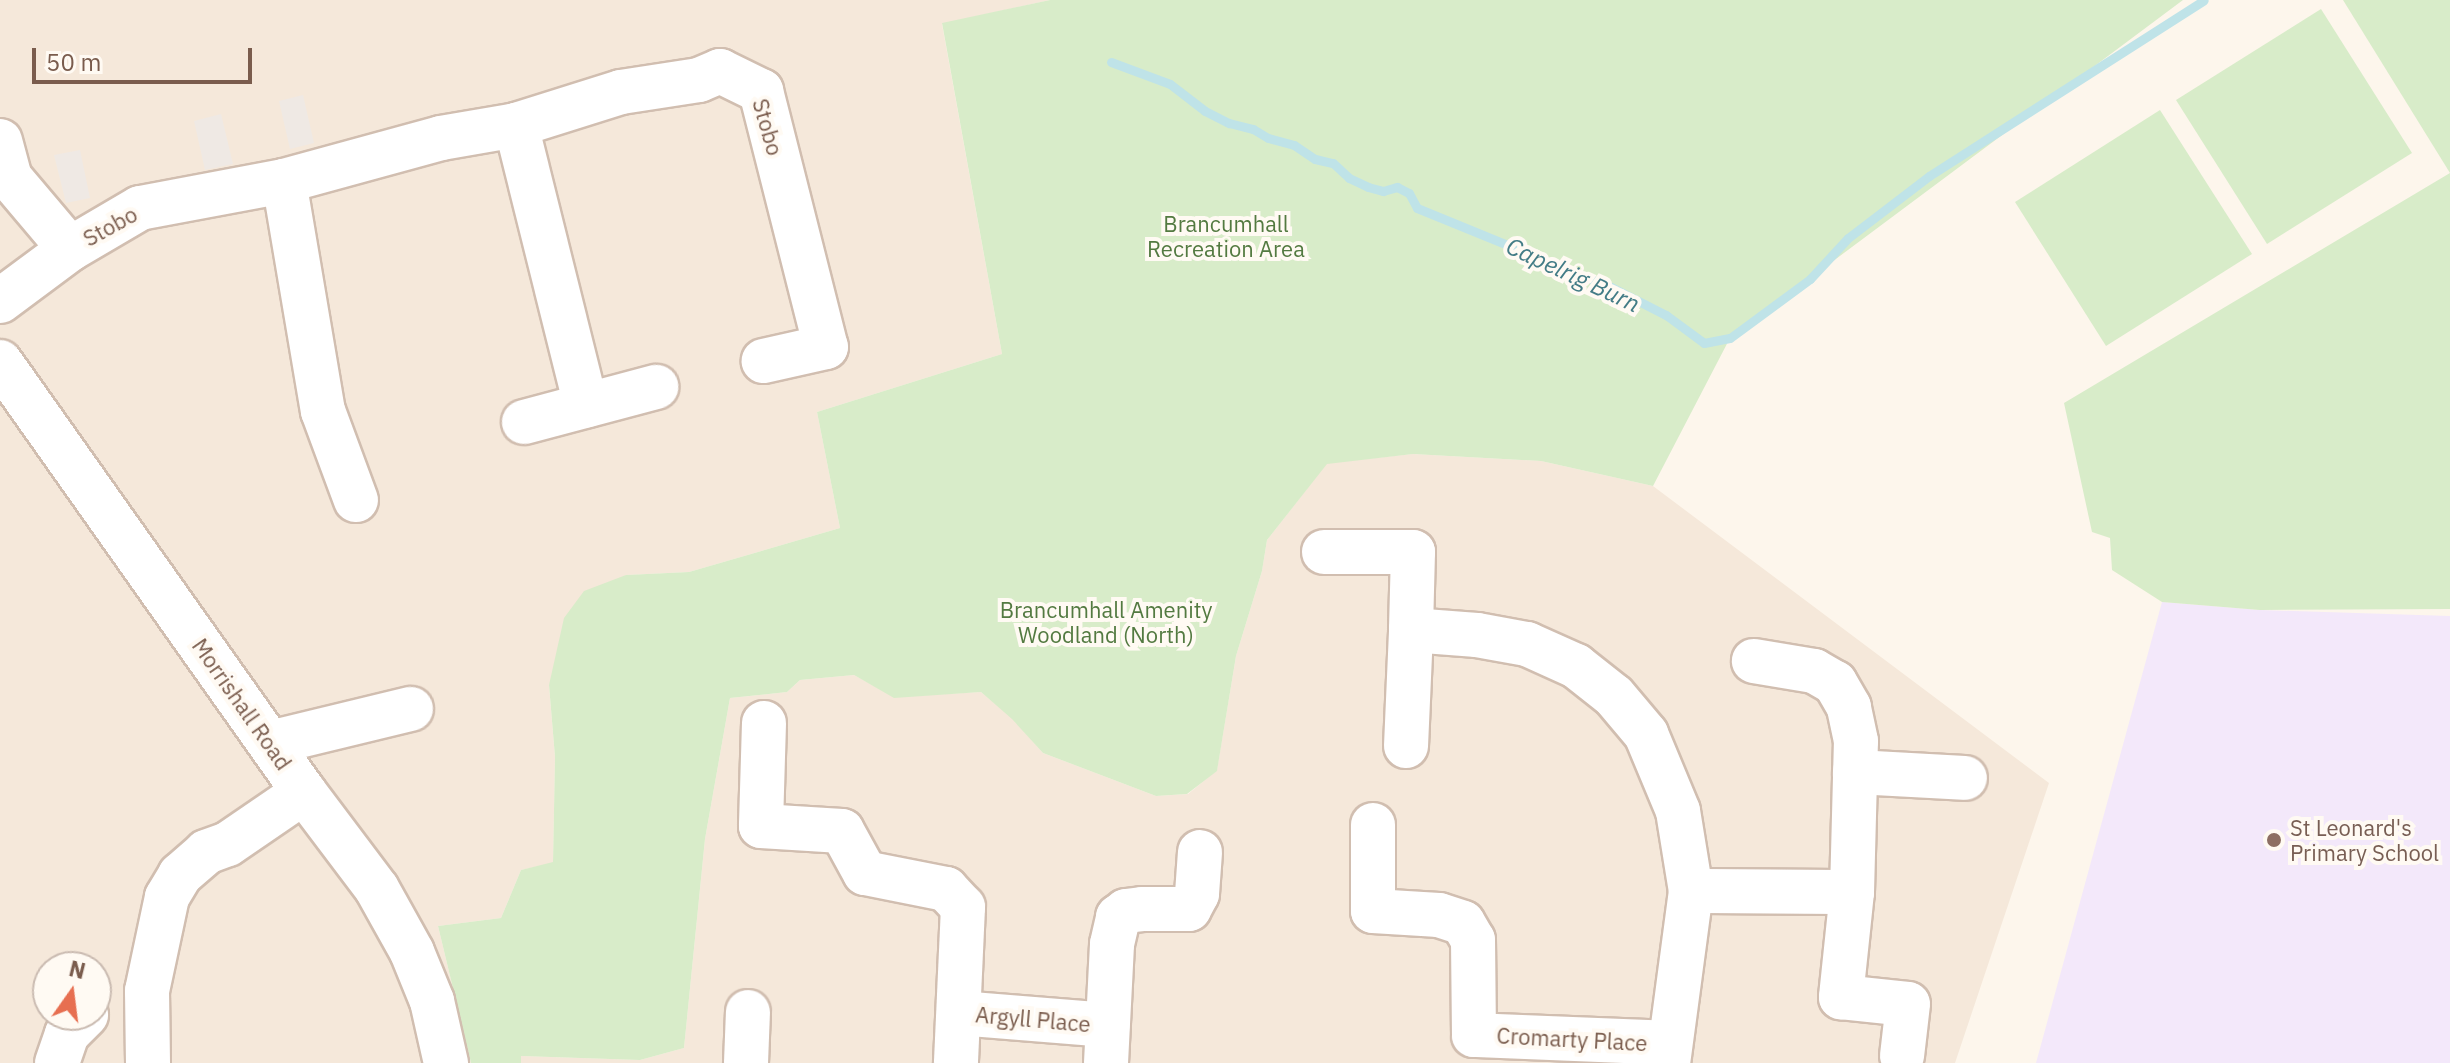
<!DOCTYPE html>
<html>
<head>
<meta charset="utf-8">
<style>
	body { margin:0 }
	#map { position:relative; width:2450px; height:1063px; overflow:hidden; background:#fdf6ec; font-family:"IBM Plex Sans",sans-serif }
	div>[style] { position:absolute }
	.residential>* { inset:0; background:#f5e8da }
	.industrial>* { inset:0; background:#efe9e4 }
	.education>* { inset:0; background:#f3e8fa }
	.green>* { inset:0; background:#d8ecc9 }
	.stream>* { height:9px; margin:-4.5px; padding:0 4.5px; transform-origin:4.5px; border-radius:4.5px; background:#bfe3e8 }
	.roads { filter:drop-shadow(2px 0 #d1beb0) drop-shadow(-2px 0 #d1beb0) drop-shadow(0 2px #d1beb0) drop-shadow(0 -2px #d1beb0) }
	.minor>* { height:44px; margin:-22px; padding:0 22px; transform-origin:22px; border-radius:22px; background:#fff }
	.dots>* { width:22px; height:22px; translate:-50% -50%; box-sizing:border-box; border:4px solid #fffaf3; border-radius:50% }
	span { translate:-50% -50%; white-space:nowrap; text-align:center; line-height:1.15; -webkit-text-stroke:8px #fffaf3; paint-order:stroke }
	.street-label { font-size:22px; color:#7a5c4d }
	.park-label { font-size:22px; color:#537a41 }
	.education-label { font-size:22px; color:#785e54 }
	.left { translate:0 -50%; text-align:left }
	.water-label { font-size:24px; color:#437c86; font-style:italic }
	.north { position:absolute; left:32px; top:951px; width:80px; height:80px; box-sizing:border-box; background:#fffaf3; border:2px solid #cabbb1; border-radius:50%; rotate:14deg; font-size:22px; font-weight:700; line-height:32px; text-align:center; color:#7a5c4d }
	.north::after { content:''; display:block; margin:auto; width:28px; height:36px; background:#e76f51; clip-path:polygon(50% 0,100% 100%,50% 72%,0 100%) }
	.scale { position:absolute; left:32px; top:48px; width:220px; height:36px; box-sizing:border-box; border:4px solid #7a5c4d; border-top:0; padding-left:10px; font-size:24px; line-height:28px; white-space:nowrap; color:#7a5c4d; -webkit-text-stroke:6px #fffaf3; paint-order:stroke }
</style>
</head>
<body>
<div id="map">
	<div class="residential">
		<div style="clip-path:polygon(evenodd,0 0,1050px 0,942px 24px,1002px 354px,817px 412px,840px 528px,689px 572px,626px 575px,549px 685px,555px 757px,553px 863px,521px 870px,501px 918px,438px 926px,471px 1063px,0 1063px,0 0,48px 967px,96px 967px,96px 1015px,48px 1015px,48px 967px)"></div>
		<div style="clip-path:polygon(1413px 454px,1541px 461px,1653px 486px,2049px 783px,1955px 1063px,521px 1063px,521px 1056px,640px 1060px,684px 1048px,705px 839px,730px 698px,787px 692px,800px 680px,854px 675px,894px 697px,981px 692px,1012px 718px,1043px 753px,1156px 796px,1188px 794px,1217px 770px,1236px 656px,1262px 571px,1267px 540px,1327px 463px)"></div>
	</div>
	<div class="industrial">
		<div style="clip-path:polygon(303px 95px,314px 143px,290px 149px,279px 101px)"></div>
		<div style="clip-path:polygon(221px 114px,233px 164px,205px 170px,194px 121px)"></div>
		<div style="clip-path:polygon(80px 150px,90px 198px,66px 203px,54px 155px)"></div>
	</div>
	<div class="education">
		<div style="clip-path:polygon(2162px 602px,2260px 610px,2450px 616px,2450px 1063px,2036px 1063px)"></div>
	</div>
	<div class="green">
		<div style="clip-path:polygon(1050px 0,2183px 0,1730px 338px,1653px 486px,1541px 461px,1413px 454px,1327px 464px,1267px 540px,1262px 571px,1236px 656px,1217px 771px,1187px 794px,1156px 796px,1043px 753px,1012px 719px,981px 692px,894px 698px,854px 675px,800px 680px,787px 692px,730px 698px,705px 839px,684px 1048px,640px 1060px,521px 1056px,521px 1063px,471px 1063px,438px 926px,501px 918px,521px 870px,553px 862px,555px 757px,549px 685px,564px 618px,584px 591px,626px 575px,689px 572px,840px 528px,817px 412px,1002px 354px,942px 23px)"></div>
		<div style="clip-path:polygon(2343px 0,2450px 0,2450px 173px)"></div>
		<div style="clip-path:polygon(2321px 9px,2412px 153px,2267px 244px,2176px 100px)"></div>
		<div style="clip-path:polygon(2160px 110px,2252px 254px,2106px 346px,2015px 202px)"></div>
		<div style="clip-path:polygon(2450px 173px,2450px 609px,2260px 610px,2162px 602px,2112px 570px,2110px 538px,2092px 532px,2064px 403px)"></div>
	</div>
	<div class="stream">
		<div style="left:1111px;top:62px;width:63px;rotate:20.4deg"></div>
		<div style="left:1170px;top:84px;width:44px;rotate:37.6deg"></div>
		<div style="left:1205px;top:111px;width:27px;rotate:27deg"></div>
		<div style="left:1229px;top:123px;width:25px;rotate:14deg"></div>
		<div style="left:1253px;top:129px;width:17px;rotate:31deg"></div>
		<div style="left:1268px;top:138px;width:27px;rotate:15deg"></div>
		<div style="left:1294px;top:145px;width:25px;rotate:34deg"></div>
		<div style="left:1315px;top:159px;width:18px;rotate:13deg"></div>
		<div style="left:1333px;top:163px;width:22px;rotate:43deg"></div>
		<div style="left:1349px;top:178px;width:21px;rotate:25deg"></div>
		<div style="left:1368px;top:187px;width:16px;rotate:15deg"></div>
		<div style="left:1383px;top:191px;width:15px;rotate:-16deg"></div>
		<div style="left:1397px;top:187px;width:13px;rotate:27deg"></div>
		<div style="left:1409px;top:193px;width:17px;rotate:62deg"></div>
		<div style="left:1417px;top:208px;width:209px;rotate:22.2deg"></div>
		<div style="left:1611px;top:287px;width:62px;rotate:27deg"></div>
		<div style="left:1666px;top:315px;width:47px;rotate:36.4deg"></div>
		<div style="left:1704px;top:343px;width:26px;rotate:-11deg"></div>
		<div style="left:1730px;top:338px;width:99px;rotate:-36.4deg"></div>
		<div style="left:1810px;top:279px;width:56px;rotate:-47.2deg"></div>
		<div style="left:1848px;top:238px;width:102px;rotate:-37.4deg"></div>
		<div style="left:1929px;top:176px;width:326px;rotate:-32.6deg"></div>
	</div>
	<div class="roads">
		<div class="minor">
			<div style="left:516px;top:125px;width:289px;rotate:76deg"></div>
			<div style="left:0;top:141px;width:38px;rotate:75deg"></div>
			<div style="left:10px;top:178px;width:93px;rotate:49.8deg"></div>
			<div style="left:284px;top:181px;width:233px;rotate:80.4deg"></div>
			<div style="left:323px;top:411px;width:95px;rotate:69.7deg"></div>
			<div style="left:0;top:301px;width:87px;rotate:-36.6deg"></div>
			<div style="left:70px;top:249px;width:81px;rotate:-30.4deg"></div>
			<div style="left:140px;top:208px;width:147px;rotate:-10.6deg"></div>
			<div style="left:284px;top:181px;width:163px;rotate:-15.3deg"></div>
			<div style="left:441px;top:138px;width:76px;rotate:-9.8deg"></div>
			<div style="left:516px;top:125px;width:110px;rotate:-17.4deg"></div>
			<div style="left:621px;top:92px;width:79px;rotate:-8.7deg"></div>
			<div style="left:699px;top:80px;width:23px;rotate:-23deg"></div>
			<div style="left:720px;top:71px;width:46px;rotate:26deg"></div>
			<div style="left:761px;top:91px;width:264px;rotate:75.8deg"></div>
			<div style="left:826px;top:347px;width:64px;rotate:167.3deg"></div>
			<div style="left:0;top:362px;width:527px;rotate:54.74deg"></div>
			<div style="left:304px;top:792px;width:121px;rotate:53deg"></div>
			<div style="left:377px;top:889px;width:72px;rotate:60.9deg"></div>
			<div style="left:412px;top:952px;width:53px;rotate:67.8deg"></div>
			<div style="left:432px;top:1001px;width:64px;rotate:77.3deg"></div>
			<div style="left:524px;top:422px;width:137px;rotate:-14.9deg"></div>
			<div style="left:1324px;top:552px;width:89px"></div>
			<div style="left:1413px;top:552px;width:78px;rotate:91.5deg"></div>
			<div style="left:1411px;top:630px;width:66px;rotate:4.3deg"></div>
			<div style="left:1477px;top:635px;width:51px;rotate:10.2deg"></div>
			<div style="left:1527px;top:644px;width:54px;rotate:24.2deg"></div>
			<div style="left:1576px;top:666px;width:48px;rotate:38.3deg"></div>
			<div style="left:1614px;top:696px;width:50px;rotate:49.9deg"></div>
			<div style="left:1646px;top:734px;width:83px;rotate:67.4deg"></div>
			<div style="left:1678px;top:811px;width:81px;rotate:80.8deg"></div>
			<div style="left:1691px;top:891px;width:174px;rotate:97.6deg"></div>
			<div style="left:764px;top:723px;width:103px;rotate:91.7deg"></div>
			<div style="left:761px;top:826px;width:81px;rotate:3.5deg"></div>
			<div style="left:842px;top:831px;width:48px;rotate:61.3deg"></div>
			<div style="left:865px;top:873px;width:83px;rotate:11.2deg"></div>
			<div style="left:946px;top:889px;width:25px;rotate:47deg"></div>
			<div style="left:963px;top:907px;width:156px;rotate:92.6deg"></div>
			<div style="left:270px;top:743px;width:145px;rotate:-13.6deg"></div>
			<div style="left:1406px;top:746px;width:116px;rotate:-87.5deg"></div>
			<div style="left:1855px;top:772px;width:110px;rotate:3.1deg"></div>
			<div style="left:1373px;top:825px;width:86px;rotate:90deg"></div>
			<div style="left:1373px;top:911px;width:66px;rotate:3.5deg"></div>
			<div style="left:1439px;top:915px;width:25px;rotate:18deg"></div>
			<div style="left:1463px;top:923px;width:20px;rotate:60deg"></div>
			<div style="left:1473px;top:940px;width:95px;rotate:89.4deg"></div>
			<div style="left:1474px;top:1035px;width:196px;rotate:2.3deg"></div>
			<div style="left:1691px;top:891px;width:161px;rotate:0.4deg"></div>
			<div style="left:1852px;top:892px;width:151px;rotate:-88.5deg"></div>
			<div style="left:1856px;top:741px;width:35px;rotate:-102deg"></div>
			<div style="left:1849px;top:707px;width:28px;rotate:-120deg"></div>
			<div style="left:1835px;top:683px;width:24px;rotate:-150deg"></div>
			<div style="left:1814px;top:671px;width:61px;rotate:-170.5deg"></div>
			<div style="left:1852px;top:892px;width:106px;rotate:96deg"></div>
			<div style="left:1841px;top:997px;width:67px;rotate:6deg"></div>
			<div style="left:1908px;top:1004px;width:52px;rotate:96.6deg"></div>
			<div style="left:959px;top:1013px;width:149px;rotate:4.6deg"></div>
			<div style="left:57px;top:1063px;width:31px;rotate:-71deg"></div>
			<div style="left:67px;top:1034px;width:27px;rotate:-45deg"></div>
			<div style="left:148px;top:1063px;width:72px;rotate:-90.8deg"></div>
			<div style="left:147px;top:991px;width:96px;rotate:-78deg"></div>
			<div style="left:167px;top:897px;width:26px;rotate:-59deg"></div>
			<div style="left:180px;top:875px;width:35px;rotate:-41deg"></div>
			<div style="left:206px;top:852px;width:23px;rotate:-20deg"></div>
			<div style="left:228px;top:844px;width:92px;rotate:-34.4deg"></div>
			<div style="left:746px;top:1063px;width:51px;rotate:-87.8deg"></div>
			<div style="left:1106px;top:1063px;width:119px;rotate:-87.1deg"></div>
			<div style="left:1112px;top:944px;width:28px;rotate:-77deg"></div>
			<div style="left:1118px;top:917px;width:10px;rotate:-37deg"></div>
			<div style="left:1126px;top:911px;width:16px;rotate:-7deg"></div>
			<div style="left:1142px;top:909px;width:47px"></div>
			<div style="left:1189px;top:909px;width:17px;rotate:-62deg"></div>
			<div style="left:1197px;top:894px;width:42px;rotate:-85.9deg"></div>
		</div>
	</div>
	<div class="dots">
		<div style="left:2274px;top:840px;background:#8d6e63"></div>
	</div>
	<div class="street-label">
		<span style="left:768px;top:127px;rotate:74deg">Stobo</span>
		<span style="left:110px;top:226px;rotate:-29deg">Stobo</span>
		<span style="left:242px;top:704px;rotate:55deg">Morrishall Road</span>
		<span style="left:1033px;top:1019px;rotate:5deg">Argyll Place</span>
		<span style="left:1572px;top:1039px;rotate:3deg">Cromarty Place</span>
	</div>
	<div class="park-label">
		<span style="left:1226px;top:236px">Brancumhall<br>Recreation Area</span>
		<span style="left:1106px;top:622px">Brancumhall Amenity<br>Woodland (North)</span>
	</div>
	<div class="education-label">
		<span class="left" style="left:2290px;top:840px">St Leonard's<br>Primary School</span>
	</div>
	<div class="water-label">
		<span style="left:1573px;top:275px;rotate:25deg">Capelrig Burn</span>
	</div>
	<div class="north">N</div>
	<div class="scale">50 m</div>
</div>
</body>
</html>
